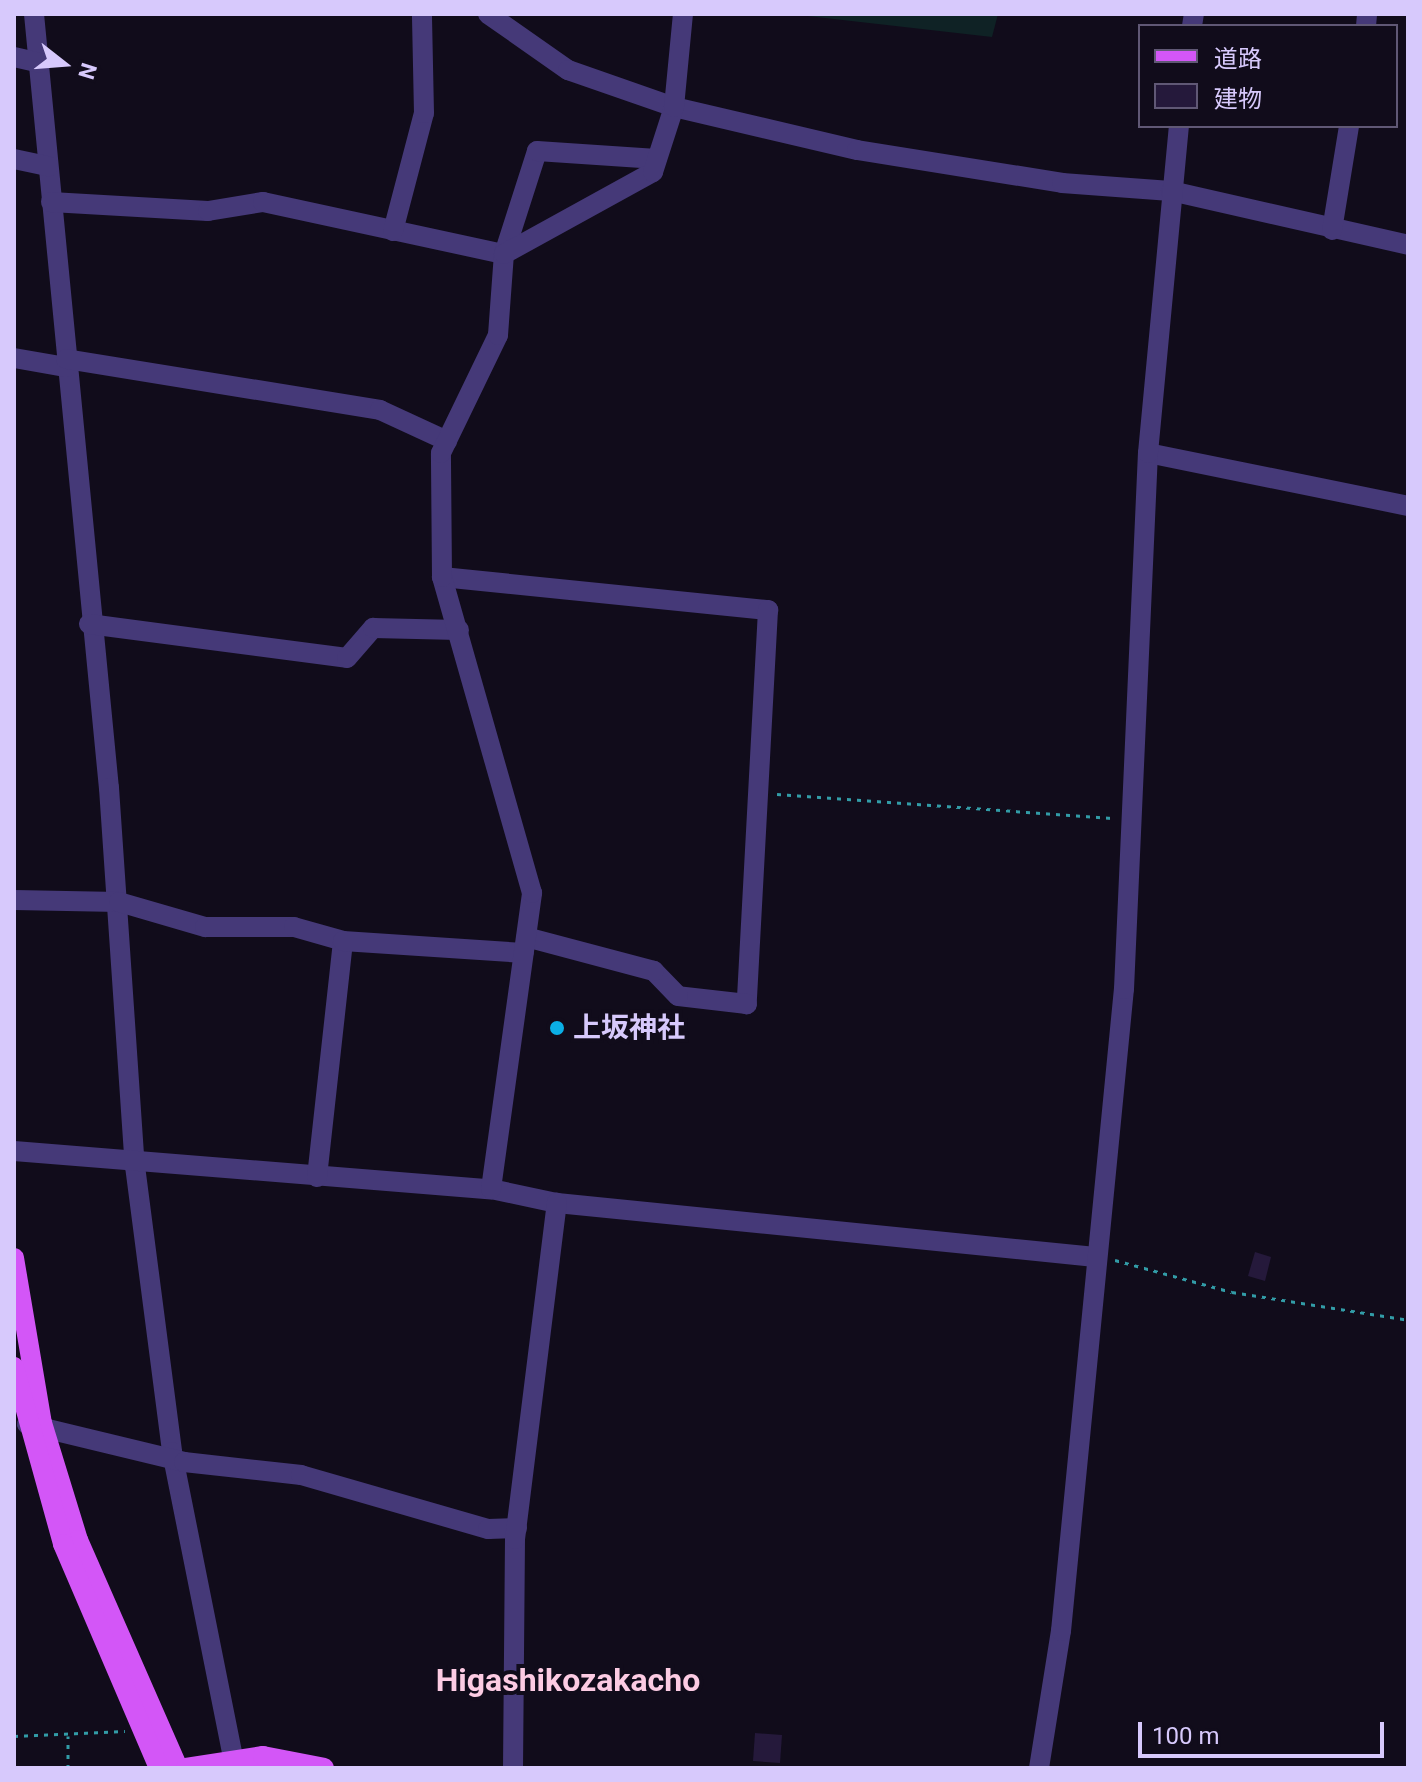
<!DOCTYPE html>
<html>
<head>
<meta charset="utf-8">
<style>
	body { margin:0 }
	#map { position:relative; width:1422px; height:1782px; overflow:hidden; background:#110c1b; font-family:Roboto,"Noto Sans JP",sans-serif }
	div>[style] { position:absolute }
	.green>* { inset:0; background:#0f2225 }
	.building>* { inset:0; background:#25193b }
	.path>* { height:3px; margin-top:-1.5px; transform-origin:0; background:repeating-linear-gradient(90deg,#329ca7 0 4px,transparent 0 10px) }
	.minor>* { height:20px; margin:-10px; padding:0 10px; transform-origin:10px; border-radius:10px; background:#453978 }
	.major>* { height:20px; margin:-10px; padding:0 10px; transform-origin:10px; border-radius:10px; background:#d356f7 }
	.dots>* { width:22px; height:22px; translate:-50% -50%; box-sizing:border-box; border:4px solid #110c1b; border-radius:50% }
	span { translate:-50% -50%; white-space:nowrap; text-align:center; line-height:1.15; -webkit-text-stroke:8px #110c1b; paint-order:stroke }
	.poi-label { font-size:28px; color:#d7c9fc; font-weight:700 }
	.left { translate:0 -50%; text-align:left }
	.quarter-label { font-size:32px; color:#fccbe3; font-weight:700 }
	.frame { position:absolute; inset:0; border:16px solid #d7c9fc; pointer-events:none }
	.legend { position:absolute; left:1138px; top:24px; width:260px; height:104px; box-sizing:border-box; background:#110c1b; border:2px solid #605875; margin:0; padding:10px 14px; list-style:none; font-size:24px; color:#d7c9fc }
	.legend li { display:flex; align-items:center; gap:16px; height:40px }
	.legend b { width:40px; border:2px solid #605875 }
	.north { position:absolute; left:24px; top:24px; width:80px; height:80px; -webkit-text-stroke:6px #110c1b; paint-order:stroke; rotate:107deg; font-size:22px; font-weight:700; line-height:32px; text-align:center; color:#d7c9fc }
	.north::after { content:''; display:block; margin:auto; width:28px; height:36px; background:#d7c9fc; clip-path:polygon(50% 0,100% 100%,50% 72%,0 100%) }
	.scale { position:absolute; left:1138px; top:1722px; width:246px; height:36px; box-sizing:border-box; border:4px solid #d7c9fc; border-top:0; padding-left:10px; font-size:24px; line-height:28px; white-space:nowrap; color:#d7c9fc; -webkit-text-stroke:6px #110c1b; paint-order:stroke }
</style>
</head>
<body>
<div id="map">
	<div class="green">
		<div style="clip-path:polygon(790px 14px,998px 14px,992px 37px)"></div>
	</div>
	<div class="building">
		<div style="clip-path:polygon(1255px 1252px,1271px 1257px,1265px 1281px,1248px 1276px)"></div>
		<div style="clip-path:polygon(755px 1733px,782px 1735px,780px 1763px,753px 1761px)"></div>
	</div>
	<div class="path">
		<div style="left:777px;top:794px;width:336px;rotate:4.1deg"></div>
		<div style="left:1115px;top:1260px;width:121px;rotate:15.3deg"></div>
		<div style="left:1232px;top:1292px;width:178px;rotate:9deg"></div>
		<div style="left:14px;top:1736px;width:111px;rotate:-2.6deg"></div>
		<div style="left:68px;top:1768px;width:32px;rotate:-90deg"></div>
	</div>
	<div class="minor">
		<div style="left:34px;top:14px;width:778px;rotate:84.47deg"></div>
		<div style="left:109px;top:788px;width:379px;rotate:86.1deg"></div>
		<div style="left:135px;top:1166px;width:288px;rotate:82.6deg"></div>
		<div style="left:172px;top:1452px;width:322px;rotate:78.7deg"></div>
		<div style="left:488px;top:14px;width:98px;rotate:35deg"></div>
		<div style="left:568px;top:70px;width:112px;rotate:19.2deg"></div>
		<div style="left:674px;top:107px;width:188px;rotate:13.2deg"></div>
		<div style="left:857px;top:150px;width:208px;rotate:9.1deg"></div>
		<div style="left:1062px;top:183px;width:109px;rotate:4.2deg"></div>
		<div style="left:1171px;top:191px;width:243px;rotate:12.8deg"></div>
		<div style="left:1192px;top:26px;width:12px;rotate:-81deg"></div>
		<div style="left:1366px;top:26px;width:12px;rotate:-85deg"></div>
		<div style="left:14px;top:57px;width:26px;rotate:13deg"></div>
		<div style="left:14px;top:159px;width:35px;rotate:12deg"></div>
		<div style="left:51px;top:202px;width:157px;rotate:3.3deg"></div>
		<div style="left:208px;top:211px;width:56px;rotate:-9.3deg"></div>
		<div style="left:263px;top:202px;width:247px;rotate:12.2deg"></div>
		<div style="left:504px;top:254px;width:108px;rotate:-72.2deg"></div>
		<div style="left:537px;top:151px;width:120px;rotate:3.8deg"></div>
		<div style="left:1332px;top:230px;width:105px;rotate:-80.7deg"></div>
		<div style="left:393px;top:231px;width:122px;rotate:-75.3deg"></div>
		<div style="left:424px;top:113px;width:99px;rotate:-91.2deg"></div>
		<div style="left:14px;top:358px;width:53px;rotate:9.8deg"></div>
		<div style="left:66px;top:359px;width:318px;rotate:9.2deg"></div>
		<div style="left:380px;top:410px;width:74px;rotate:24.8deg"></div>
		<div style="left:1148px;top:453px;width:265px;rotate:11.5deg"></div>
		<div style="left:442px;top:577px;width:328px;rotate:5.8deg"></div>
		<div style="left:768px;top:610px;width:395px;rotate:93.1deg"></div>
		<div style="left:747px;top:1004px;width:69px;rotate:-173.4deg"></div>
		<div style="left:678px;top:996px;width:35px;rotate:-134deg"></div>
		<div style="left:654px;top:971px;width:132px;rotate:-165.1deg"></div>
		<div style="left:89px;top:624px;width:260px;rotate:7.5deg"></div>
		<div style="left:347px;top:658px;width:40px;rotate:-49deg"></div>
		<div style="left:373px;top:628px;width:86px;rotate:1.3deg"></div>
		<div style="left:14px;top:900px;width:105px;rotate:1.1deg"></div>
		<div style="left:119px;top:902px;width:90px;rotate:16.2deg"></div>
		<div style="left:205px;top:927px;width:89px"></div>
		<div style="left:294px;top:927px;width:51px;rotate:15.9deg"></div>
		<div style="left:14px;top:1151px;width:479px;rotate:4.6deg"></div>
		<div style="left:491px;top:1189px;width:67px;rotate:12deg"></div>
		<div style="left:557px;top:1203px;width:541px;rotate:5.73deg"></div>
		<div style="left:317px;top:1177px;width:237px;rotate:-83.7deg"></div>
		<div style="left:343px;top:941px;width:181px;rotate:3.8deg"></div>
		<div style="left:491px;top:1189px;width:299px;rotate:-82.1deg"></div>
		<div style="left:532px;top:893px;width:329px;rotate:-105.9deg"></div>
		<div style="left:442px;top:577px;width:124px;rotate:-90.5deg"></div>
		<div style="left:441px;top:453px;width:131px;rotate:-64.2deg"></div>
		<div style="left:498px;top:335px;width:81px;rotate:-85.8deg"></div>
		<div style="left:504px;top:254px;width:170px;rotate:-28.8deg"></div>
		<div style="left:653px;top:172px;width:68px;rotate:-72.1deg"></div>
		<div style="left:674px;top:107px;width:93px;rotate:-84.5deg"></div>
		<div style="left:27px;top:1424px;width:162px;rotate:13.6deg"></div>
		<div style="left:184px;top:1462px;width:118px;rotate:6.3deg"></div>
		<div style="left:301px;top:1475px;width:195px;rotate:16.1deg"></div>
		<div style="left:488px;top:1529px;width:29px;rotate:-2deg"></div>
		<div style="left:513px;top:1768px;width:229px;rotate:-89.5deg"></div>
		<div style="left:515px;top:1539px;width:339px;rotate:-82.9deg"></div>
		<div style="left:1039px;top:1768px;width:139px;rotate:-80.9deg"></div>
		<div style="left:1061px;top:1631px;width:645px;rotate:-84.4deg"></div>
		<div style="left:1124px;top:989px;width:537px;rotate:-87.44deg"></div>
		<div style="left:1148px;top:453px;width:328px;rotate:-84.6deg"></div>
	</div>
	<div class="major">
		<div style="left:14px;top:1258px;width:167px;rotate:80.4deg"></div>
		<div style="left:42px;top:1423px;width:122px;rotate:72.9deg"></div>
		<div style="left:78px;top:1540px;width:249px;rotate:66.3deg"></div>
		<div style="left:14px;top:1367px;width:184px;rotate:74.5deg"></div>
		<div style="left:63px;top:1544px;width:244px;rotate:66.8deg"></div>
		<div style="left:186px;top:1768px;width:78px;rotate:-8.9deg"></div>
		<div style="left:263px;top:1756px;width:62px;rotate:11.1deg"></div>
	</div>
	<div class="dots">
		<div style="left:557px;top:1028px;background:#0bafe6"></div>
	</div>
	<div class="poi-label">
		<span class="left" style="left:573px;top:1028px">上坂神社</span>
	</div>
	<div class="quarter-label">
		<span style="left:568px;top:1680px">Higashikozakacho</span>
	</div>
	<div class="frame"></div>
	<ul class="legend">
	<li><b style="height:10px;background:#d356f7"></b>道路</li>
	<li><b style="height:22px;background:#25193b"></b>建物</li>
	</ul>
	<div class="north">N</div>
	<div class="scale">100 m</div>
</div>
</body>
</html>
